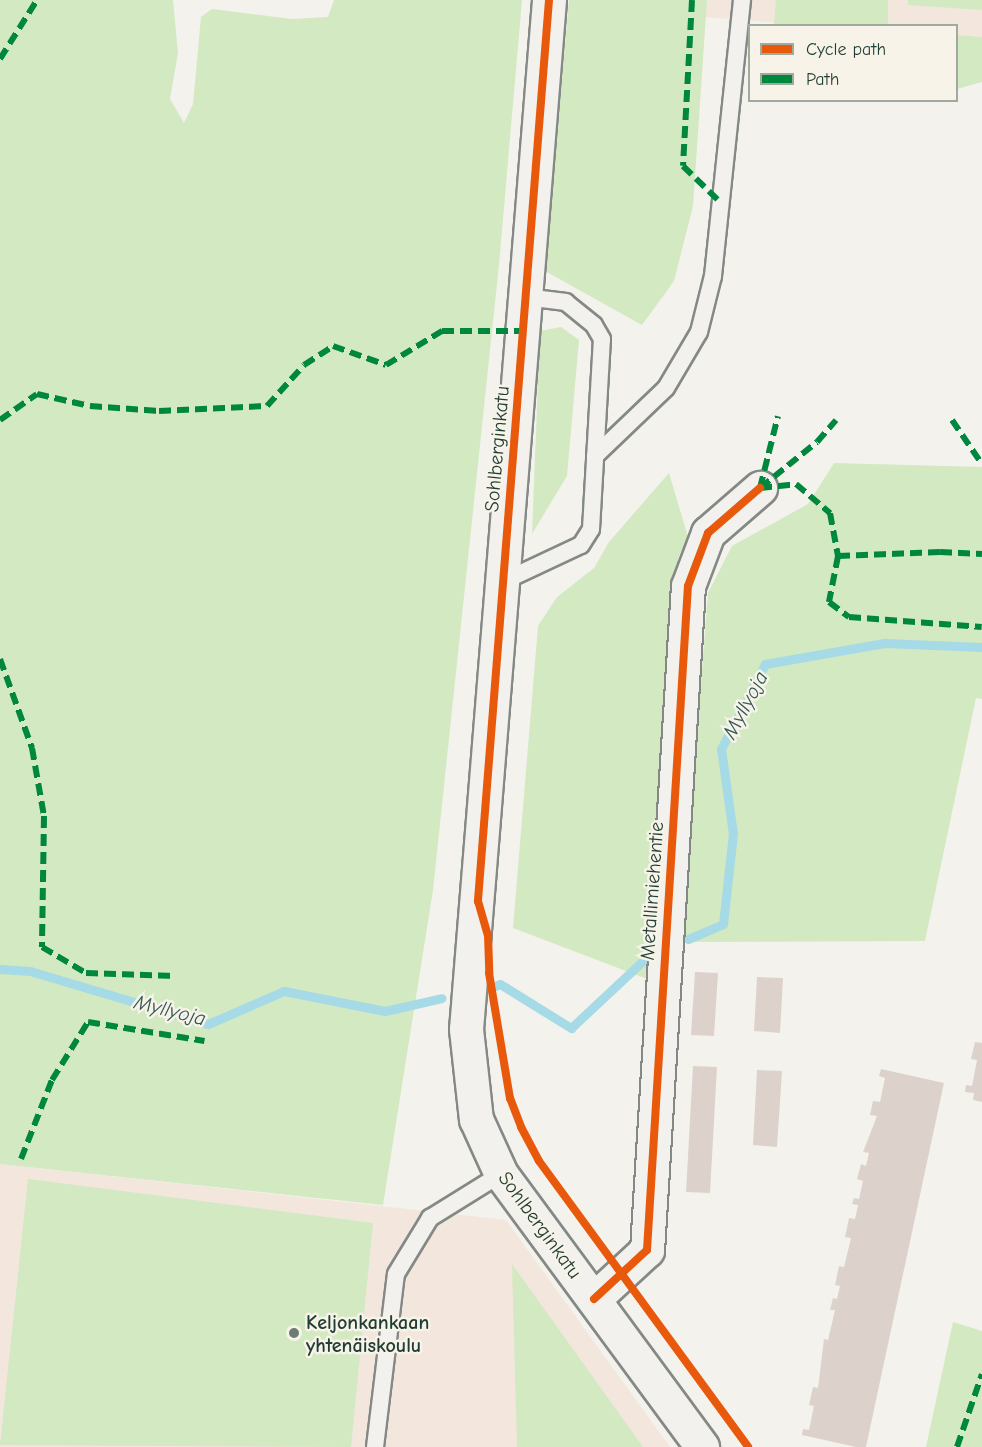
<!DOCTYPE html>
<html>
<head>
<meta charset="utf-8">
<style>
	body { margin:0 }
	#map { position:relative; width:982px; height:1447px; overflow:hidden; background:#f4f2ec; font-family:"Comic Neue",sans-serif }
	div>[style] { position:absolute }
	.built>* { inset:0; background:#f2e6dd }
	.green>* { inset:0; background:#d2e9c2 }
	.stream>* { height:9px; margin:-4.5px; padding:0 4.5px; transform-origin:4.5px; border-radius:4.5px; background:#a6dae6 }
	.building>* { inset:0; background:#ddd2cb }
	.roads { filter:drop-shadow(2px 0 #848985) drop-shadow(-2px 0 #848985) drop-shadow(0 2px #848985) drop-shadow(0 -2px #848985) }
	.service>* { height:16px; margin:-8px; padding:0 8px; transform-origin:8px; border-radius:8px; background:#f2f1ed }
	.minor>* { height:33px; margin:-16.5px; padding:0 16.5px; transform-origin:16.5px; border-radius:16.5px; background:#f2f1ed }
	.quiet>* { height:6px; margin-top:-3px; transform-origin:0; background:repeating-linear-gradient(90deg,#00873e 0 12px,transparent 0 18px) }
	.cycleway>* { height:8px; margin:-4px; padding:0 4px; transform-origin:4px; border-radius:4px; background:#e8590c }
	.dots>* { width:16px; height:16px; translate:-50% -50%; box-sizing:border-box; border:3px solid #f7f3e8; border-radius:50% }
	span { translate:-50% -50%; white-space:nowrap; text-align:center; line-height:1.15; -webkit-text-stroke:5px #f7f3e8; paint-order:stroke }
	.street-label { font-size:20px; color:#1f3d34 }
	.poi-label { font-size:20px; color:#1f3d34; font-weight:700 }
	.left { translate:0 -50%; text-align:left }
	.water-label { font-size:21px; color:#335a57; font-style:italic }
	.legend { position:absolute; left:748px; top:24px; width:210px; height:78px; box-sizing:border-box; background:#f7f3e8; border:2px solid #a1aaa0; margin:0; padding:8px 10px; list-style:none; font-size:18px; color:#1f3d34 }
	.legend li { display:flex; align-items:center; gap:12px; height:30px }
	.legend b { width:30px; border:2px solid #a1aaa0 }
</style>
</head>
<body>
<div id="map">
	<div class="built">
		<div style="clip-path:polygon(707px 0,982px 0,982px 37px,957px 35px,956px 26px,820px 26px,705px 17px)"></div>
		<div style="clip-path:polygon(0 1164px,506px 1220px,670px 1447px,0 1447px)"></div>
	</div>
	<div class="green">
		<div style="clip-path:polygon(0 0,173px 0,178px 53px,170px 99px,184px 123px,193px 104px,201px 17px,212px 9px,292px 19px,328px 17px,334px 0,522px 0,499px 265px,433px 890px,383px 1205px,0 1164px)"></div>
		<div style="clip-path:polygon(569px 0,707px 0,693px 206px,674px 281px,642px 325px,545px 271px)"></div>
		<div style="clip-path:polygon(776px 0,888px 0,888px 25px,774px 25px)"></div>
		<div style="clip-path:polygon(908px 0,982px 0,982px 10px,908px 5px)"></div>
		<div style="clip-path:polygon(957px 35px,982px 37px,982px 82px,957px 89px)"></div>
		<div style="clip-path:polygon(561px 327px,579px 340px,567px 476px,532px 534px,540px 331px)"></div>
		<div style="clip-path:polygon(834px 463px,982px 467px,982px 699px,976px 698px,925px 941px,681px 942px,708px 593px,732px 546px,808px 504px)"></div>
		<div style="clip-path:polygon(669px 473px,688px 537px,678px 558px,655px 982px,513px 928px,538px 626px,557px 597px,594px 568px,609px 542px)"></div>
		<div style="clip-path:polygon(28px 1179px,373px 1223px,351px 1447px,0 1445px)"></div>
		<div style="clip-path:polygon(512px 1264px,643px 1447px,517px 1447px)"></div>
		<div style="clip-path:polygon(953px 1322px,982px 1331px,982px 1447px,926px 1447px)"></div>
	</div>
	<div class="stream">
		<div style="left:688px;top:939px;width:38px;rotate:-23deg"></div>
		<div style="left:723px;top:924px;width:91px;rotate:-83.7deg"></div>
		<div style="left:733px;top:834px;width:86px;rotate:-98deg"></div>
		<div style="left:721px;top:749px;width:96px;rotate:-62.6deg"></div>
		<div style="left:765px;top:664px;width:121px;rotate:-10deg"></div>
		<div style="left:884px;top:643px;width:98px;rotate:2.3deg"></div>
		<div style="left:0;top:969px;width:30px;rotate:4deg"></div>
		<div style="left:30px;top:971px;width:186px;rotate:16.6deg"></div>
		<div style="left:208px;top:1024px;width:83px;rotate:-23.5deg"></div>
		<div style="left:284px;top:991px;width:103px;rotate:11.2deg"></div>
		<div style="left:385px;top:1011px;width:58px;rotate:-12.8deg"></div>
		<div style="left:495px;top:986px;width:5px;rotate:-22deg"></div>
		<div style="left:500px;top:984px;width:84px;rotate:31.8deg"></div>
		<div style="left:571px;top:1028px;width:104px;rotate:-43.1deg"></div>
	</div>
	<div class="building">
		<div style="clip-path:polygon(695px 972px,718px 973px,714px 1036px,691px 1035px)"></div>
		<div style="clip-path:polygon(757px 977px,783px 978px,780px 1033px,754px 1031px)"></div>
		<div style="clip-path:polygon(975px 1042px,982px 1043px,982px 1102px,973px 1100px,974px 1093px,965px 1092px,966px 1085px,972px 1086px,977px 1060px,971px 1059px)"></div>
		<div style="clip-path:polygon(693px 1066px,717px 1067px,710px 1193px,686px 1192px)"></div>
		<div style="clip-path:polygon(881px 1069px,944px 1083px,866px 1447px,856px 1447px,802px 1435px,803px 1429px,809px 1430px,814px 1406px,809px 1405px,813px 1387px,818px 1388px,824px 1339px,828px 1340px,835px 1310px,830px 1310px,833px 1298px,837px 1299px,840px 1286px,835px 1285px,839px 1266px,844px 1267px,851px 1238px,845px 1237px,849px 1218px,855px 1219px,858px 1205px,852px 1204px,854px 1198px,859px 1199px,863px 1181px,857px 1179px,861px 1164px,866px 1166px,869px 1153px,863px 1152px,877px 1116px,870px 1115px,873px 1101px,880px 1102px,885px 1078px,879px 1076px)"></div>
		<div style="clip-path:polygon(757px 1070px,782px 1071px,777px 1147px,753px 1145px)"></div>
	</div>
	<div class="roads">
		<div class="service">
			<div style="left:595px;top:456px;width:98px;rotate:-43.8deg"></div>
			<div style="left:666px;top:388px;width:65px;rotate:-59.5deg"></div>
			<div style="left:699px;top:332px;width:58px;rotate:-76deg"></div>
			<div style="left:713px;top:276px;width:278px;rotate:-84deg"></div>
			<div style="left:502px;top:582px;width:87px;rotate:-25.1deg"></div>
			<div style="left:581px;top:545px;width:19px;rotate:-58deg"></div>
			<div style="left:591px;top:529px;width:190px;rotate:-86.7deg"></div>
			<div style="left:602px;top:339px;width:16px;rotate:-120deg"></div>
			<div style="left:594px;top:325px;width:36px;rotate:-141deg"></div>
			<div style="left:566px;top:302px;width:39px;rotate:-173deg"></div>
			<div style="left:375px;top:1447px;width:174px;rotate:-83.1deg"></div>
			<div style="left:396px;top:1274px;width:66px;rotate:-58.7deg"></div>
			<div style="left:430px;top:1218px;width:84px;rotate:-31.8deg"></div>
		</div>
		<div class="minor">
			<div style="left:549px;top:0;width:1032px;rotate:94.61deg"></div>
			<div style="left:466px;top:1029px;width:91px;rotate:83.7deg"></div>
			<div style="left:476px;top:1119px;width:60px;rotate:65.6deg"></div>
			<div style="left:501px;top:1174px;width:339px;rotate:53.6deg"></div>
			<div style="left:594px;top:1299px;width:72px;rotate:-42.8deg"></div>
			<div style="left:647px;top:1250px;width:665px;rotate:-86.47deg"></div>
			<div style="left:688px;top:586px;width:57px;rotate:-69.3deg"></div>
			<div style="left:708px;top:533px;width:69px;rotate:-40.9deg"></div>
		</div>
	</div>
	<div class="quiet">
		<div style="left:692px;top:0;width:166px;rotate:93.1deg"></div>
		<div style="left:683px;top:166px;width:53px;rotate:44.2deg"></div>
		<div style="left:0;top:59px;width:70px;rotate:-57.9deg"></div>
		<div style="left:0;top:420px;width:45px;rotate:-35.1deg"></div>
		<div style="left:37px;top:394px;width:54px;rotate:12.8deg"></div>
		<div style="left:90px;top:406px;width:69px;rotate:4.1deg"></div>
		<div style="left:159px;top:411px;width:108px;rotate:-2.7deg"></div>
		<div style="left:267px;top:406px;width:55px;rotate:-47.9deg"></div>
		<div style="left:304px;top:365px;width:35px;rotate:-33deg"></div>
		<div style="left:333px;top:346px;width:56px;rotate:19.7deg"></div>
		<div style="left:386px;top:365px;width:66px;rotate:-31.3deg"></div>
		<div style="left:442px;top:331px;width:82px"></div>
		<div style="left:952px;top:420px;width:53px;rotate:55.7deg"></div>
		<div style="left:760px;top:488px;width:36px;rotate:-6deg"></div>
		<div style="left:796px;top:484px;width:45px;rotate:40.5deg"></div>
		<div style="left:830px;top:513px;width:44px;rotate:79.5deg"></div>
		<div style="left:838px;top:556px;width:102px;rotate:-2.2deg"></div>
		<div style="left:940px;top:552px;width:42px;rotate:2.7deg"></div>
		<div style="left:760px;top:488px;width:73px;rotate:-38.9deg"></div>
		<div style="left:817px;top:442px;width:29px;rotate:-49deg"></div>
		<div style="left:760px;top:488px;width:74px;rotate:-76deg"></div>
		<div style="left:838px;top:556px;width:47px;rotate:101.1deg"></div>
		<div style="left:829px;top:602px;width:25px;rotate:37deg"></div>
		<div style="left:849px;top:617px;width:133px;rotate:4.3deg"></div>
		<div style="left:0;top:659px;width:95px;rotate:70.2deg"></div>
		<div style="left:32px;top:748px;width:69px;rotate:80deg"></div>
		<div style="left:44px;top:816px;width:131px;rotate:90.9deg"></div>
		<div style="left:42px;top:947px;width:51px;rotate:30.6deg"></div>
		<div style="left:86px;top:973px;width:89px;rotate:1.9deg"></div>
		<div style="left:21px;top:1159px;width:85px;rotate:-68.6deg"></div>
		<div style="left:52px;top:1080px;width:68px;rotate:-58.2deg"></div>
		<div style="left:88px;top:1022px;width:118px;rotate:9.3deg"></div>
		<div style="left:957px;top:1447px;width:77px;rotate:-71.1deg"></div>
	</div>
	<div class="cycleway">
		<div style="left:549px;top:0;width:904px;rotate:94.51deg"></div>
		<div style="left:478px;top:901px;width:35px;rotate:74deg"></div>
		<div style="left:488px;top:935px;width:38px;rotate:88deg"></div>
		<div style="left:489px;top:973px;width:127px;rotate:80.5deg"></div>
		<div style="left:510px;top:1098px;width:31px;rotate:69deg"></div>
		<div style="left:521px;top:1127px;width:38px;rotate:62deg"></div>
		<div style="left:539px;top:1161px;width:354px;rotate:53.8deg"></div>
		<div style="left:594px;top:1299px;width:72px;rotate:-42.8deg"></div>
		<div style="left:647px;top:1250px;width:665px;rotate:-86.47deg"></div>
		<div style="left:688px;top:586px;width:57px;rotate:-69.3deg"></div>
		<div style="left:708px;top:533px;width:69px;rotate:-40.9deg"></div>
	</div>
	<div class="dots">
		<div style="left:294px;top:1333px;background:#6a7c74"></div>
	</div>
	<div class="street-label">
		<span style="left:497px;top:449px;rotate:-85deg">Sohlberginkatu</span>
		<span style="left:652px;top:891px;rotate:-86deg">Metallimiehentie</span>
		<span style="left:540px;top:1225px;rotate:54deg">Sohlberginkatu</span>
	</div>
	<div class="poi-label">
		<span class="left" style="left:306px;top:1334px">Keljonkankaan<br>yhtenäiskoulu</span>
	</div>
	<div class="water-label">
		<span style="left:745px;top:705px;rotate:-62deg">Myllyoja</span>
		<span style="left:170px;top:1010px;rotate:14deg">Myllyoja</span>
	</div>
	<ul class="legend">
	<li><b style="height:8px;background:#e8590c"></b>Cycle path</li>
	<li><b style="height:8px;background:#00873e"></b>Path</li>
	</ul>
</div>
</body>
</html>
